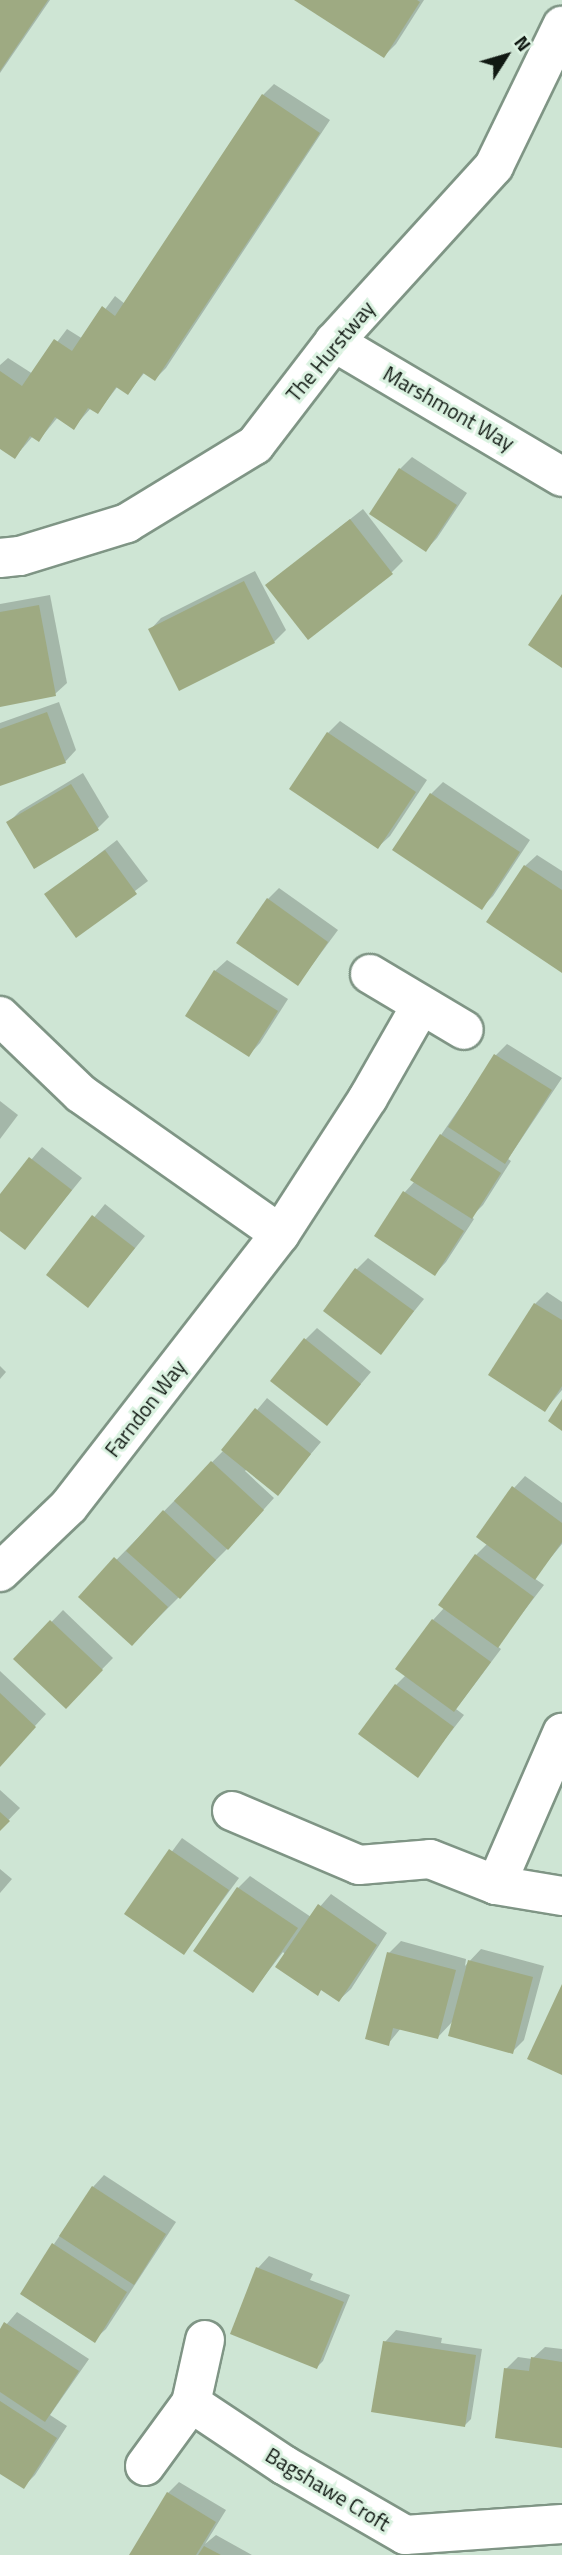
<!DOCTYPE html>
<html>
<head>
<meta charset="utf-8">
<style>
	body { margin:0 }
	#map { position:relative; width:562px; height:2555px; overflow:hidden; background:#cee5d4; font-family:"Titillium Web",sans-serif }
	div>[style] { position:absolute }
	.shadow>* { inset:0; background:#0003 }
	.building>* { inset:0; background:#9eaa82 }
	.roads { filter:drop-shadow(2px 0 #7f9585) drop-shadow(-2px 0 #7f9585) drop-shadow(0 2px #7f9585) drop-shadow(0 -2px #7f9585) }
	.minor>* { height:38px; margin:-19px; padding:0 19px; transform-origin:19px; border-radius:19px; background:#fff }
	span { translate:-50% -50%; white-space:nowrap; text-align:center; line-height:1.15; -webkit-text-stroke:6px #dbf2e1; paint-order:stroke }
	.street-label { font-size:21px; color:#111913 }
	.north { position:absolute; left:471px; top:21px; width:70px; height:70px; -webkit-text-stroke:5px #dbf2e1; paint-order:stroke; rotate:53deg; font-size:19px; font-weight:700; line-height:28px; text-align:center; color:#111913 }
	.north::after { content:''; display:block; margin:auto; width:24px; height:32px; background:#111913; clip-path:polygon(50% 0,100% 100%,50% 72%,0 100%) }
</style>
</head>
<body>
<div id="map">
	<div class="shadow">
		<div style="clip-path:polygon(0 0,50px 0,0 73px)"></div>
		<div style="clip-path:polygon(298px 0,424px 0,396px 44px,384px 56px)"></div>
		<div style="clip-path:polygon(274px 84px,330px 120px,166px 368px,155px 379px,145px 372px,128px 393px,118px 386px,98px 412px,91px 408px,74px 427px,58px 417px,39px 440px,33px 436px,15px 457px,0 447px,0 365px,8px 358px,33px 374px,67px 329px,83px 339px,115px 296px,125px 304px,263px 95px)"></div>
		<div style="clip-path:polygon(412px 457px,467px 493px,437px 538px,426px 550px,371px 514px,400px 469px)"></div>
		<div style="clip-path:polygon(363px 509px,403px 561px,392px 572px,267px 585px)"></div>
		<div style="clip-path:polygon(255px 571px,286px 630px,274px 642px,150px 630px,161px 618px)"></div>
		<div style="clip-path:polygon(50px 595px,67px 683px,55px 694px,0 705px,0 604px)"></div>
		<div style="clip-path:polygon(59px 702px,76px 750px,65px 762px,0 784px,0 723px)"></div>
		<div style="clip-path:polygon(340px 721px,427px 780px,390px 836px,378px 847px,291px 789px,328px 733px)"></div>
		<div style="clip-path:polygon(83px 773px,109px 817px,98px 828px,8px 823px,20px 811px)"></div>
		<div style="clip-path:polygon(443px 782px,530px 840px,493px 896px,482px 907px,431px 794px)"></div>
		<div style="clip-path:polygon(117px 840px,148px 881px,76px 936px,46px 895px)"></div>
		<div style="clip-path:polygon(537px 855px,562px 871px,562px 971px,525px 866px)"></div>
		<div style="clip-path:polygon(279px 888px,338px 930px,298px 984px,268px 899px)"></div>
		<div style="clip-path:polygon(227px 960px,288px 999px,260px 1043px,249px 1055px,215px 971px)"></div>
		<div style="clip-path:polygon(507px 1044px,562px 1078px,508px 1159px,511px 1161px,483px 1205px,471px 1217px,474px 1219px,446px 1262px,435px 1274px,376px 1236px,405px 1192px,415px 1181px,441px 1135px,496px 1055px)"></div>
		<div style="clip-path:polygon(0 1101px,18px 1115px,0 1139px)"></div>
		<div style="clip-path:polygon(42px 1147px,82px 1178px,25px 1248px,0 1228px,0 1197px)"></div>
		<div style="clip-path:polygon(105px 1204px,145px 1236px,88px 1306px,48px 1274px)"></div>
		<div style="clip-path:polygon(368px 1258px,424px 1299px,381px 1352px,356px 1270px)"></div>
		<div style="clip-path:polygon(547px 1292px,562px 1302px,562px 1390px,545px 1410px,490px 1375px,535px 1304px)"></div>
		<div style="clip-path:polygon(317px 1328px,371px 1372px,327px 1424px,305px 1340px)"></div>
		<div style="clip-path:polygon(0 1366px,6px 1372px,0 1379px)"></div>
		<div style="clip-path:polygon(267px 1398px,321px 1442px,277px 1494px,247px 1469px,245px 1471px,274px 1498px,239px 1537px,143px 1633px,80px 1597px,224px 1450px)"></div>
		<div style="clip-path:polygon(525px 1476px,562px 1503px,562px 1544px,534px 1578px,544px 1585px,497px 1646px,501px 1649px,456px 1709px,464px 1715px,417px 1775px,396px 1685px,406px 1675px,433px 1620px,445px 1607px,476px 1555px,488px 1543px,514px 1488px)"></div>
		<div style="clip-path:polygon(63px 1610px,113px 1658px,77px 1695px,16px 1659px)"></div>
		<div style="clip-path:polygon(0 1671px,46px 1714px,0 1764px)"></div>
		<div style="clip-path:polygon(0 1790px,20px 1808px,0 1829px)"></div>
		<div style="clip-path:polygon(182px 1838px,239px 1878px,184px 1953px,126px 1913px)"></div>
		<div style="clip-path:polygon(0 1869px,12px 1879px,0 1893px)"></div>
		<div style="clip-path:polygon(250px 1876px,311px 1917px,331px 1894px,387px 1933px,351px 1989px,339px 2000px,322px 1989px,318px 1993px,283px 1952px,253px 1991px,195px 1951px,238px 1888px)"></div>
		<div style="clip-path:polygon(401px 1941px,466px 1959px,465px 1966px,481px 1949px,544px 1966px,524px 2040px,512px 2052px,453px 2021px,438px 2037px,401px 2028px,388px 2044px,389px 1953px)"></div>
		<div style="clip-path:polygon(104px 2175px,176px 2222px,106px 2329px,94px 2340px,54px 2244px,93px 2187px)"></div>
		<div style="clip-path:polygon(269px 2256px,313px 2274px,310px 2280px,350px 2295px,323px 2361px,317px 2367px,258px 2268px)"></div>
		<div style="clip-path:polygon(17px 2312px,89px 2359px,50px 2415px,67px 2426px,35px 2475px,23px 2487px,0 2472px,0 2332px)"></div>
		<div style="clip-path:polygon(396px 2330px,442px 2338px,441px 2343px,482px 2349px,471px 2419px,465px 2425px,385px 2342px)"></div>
		<div style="clip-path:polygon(545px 2347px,562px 2349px,562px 2446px,506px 2369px,518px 2357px,532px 2359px)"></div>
		<div style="clip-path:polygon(179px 2482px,226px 2510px,205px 2544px,216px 2535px,252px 2555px,132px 2555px,168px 2493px)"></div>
	</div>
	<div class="building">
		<div style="clip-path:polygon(0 0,48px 0,0 71px)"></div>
		<div style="clip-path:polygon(294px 0,417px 0,420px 2px,384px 58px)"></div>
		<div style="clip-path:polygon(262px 94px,320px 133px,155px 381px,143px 373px,128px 395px,116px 387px,98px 414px,88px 408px,74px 430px,55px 417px,39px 442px,30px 436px,15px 459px,0 449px,0 371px,22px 386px,54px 339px,72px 351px,102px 306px,115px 316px)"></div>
		<div style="clip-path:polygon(399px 468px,457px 505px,426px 552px,369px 514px)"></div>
		<div style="clip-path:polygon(350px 519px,393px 574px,308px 640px,265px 585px)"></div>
		<div style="clip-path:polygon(244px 581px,275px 643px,179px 691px,148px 629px)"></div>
		<div style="clip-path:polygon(562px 594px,562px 668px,528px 645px)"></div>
		<div style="clip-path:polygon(39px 605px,56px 696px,0 707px,0 612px)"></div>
		<div style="clip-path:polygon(47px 712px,66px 763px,0 786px,0 729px)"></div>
		<div style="clip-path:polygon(327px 732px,416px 792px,378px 849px,289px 789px)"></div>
		<div style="clip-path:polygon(71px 784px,99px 830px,34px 869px,6px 822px)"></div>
		<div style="clip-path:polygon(430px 793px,520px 852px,482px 910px,392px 850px)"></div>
		<div style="clip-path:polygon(105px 850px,137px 894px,76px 938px,44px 894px)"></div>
		<div style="clip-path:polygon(524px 865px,562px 890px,562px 973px,486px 922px)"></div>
		<div style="clip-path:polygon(267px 898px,328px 942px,298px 986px,236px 943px)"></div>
		<div style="clip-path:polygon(214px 970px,278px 1011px,249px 1057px,185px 1016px)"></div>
		<div style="clip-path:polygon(494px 1054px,552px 1090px,505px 1164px,448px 1127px)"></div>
		<div style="clip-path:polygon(440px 1134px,501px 1173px,472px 1219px,410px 1180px)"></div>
		<div style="clip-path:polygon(29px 1157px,72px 1190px,25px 1250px,0 1231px,0 1194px)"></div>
		<div style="clip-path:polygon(403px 1191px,464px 1231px,435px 1276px,374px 1236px)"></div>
		<div style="clip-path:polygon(92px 1215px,135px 1248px,88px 1308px,46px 1275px)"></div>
		<div style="clip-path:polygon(355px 1268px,414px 1311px,381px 1355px,323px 1311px)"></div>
		<div style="clip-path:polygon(534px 1303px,562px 1320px,562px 1386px,545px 1412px,488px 1375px)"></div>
		<div style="clip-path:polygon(304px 1338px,361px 1384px,327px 1426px,270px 1381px)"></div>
		<div style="clip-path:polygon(562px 1399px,562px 1431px,548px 1421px)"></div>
		<div style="clip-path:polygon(255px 1408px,311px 1454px,278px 1496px,221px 1450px)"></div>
		<div style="clip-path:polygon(211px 1461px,264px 1510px,228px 1550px,174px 1501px)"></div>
		<div style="clip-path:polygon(512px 1486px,562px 1523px,562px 1542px,535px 1580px,476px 1537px)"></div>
		<div style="clip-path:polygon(163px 1510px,216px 1560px,180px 1599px,126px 1551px)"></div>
		<div style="clip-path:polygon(475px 1554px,534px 1597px,498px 1648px,438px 1605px)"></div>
		<div style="clip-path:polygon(114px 1557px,168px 1607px,132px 1646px,78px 1597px)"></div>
		<div style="clip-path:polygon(432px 1619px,491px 1662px,454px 1712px,395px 1669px)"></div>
		<div style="clip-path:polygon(50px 1620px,103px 1670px,66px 1709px,13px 1659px)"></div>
		<div style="clip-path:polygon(395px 1684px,454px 1727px,418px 1778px,358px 1734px)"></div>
		<div style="clip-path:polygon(0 1693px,36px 1727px,0 1767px)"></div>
		<div style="clip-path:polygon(0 1812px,10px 1821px,0 1831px)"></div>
		<div style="clip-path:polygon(169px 1849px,229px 1890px,184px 1955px,124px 1914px)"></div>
		<div style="clip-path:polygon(237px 1887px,298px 1928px,253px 1993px,193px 1951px)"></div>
		<div style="clip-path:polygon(318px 1904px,377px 1945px,339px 2002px,321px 1990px,318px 1996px,275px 1967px)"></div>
		<div style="clip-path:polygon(387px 1952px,456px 1970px,438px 2039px,393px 2028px,389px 2046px,365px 2039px)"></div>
		<div style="clip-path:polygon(468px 1960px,533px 1977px,513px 2054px,448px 2036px)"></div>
		<div style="clip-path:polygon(562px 1984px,562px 2075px,527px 2059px)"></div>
		<div style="clip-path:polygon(92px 2186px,166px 2234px,134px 2285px,59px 2236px)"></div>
		<div style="clip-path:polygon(52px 2243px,127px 2292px,95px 2343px,20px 2294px)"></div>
		<div style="clip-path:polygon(256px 2267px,344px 2302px,317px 2369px,230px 2334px)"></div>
		<div style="clip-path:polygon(4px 2322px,79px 2371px,45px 2422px,0 2392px,0 2329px)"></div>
		<div style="clip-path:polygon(383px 2341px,476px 2355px,465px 2427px,371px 2412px)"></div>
		<div style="clip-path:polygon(531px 2357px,562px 2362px,562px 2448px,495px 2438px,504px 2368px,529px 2371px)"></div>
		<div style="clip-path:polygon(0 2401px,57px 2438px,24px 2489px,0 2474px)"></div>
		<div style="clip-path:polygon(167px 2492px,216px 2522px,196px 2555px,129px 2555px)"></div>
		<div style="clip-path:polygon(204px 2546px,221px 2555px,198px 2555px)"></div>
	</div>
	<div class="roads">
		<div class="minor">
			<div style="left:334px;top:342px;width:265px;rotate:30.6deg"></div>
			<div style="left:0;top:558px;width:20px;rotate:-6deg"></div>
			<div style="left:20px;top:556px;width:112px;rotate:-17.1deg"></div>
			<div style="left:127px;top:523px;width:150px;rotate:-31.4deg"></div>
			<div style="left:255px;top:445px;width:130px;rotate:-52.5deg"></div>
			<div style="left:334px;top:342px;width:238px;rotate:-47.7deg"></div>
			<div style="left:494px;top:166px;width:156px;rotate:-64.1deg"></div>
			<div style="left:370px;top:974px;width:109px;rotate:30.8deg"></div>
			<div style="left:0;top:1016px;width:112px;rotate:43.9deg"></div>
			<div style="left:81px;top:1094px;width:243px;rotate:35.1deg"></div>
			<div style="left:0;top:1572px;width:95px;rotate:-43.7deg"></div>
			<div style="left:69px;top:1506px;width:344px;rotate:-52.2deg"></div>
			<div style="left:280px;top:1234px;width:162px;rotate:-57.1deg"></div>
			<div style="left:368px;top:1098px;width:107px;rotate:-60.3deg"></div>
			<div style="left:232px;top:1811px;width:138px;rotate:23deg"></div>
			<div style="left:359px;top:1865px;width:71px;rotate:-4.8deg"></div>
			<div style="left:430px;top:1859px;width:71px;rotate:21.5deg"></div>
			<div style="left:496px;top:1885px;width:67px;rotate:9.5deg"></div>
			<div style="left:496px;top:1885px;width:166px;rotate:-66.5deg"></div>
			<div style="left:205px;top:2340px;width:65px;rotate:102.5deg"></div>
			<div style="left:191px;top:2403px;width:112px;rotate:33.7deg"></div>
			<div style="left:284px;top:2465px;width:140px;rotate:30deg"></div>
			<div style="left:405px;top:2535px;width:157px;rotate:-4deg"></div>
			<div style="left:145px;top:2466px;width:78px;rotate:-53.9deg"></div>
		</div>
	</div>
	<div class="street-label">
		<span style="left:330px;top:351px;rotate:-50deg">The Hurstway</span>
		<span style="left:449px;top:408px;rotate:30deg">Marshmont Way</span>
		<span style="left:145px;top:1408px;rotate:-52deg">Farndon Way</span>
		<span style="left:328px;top:2489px;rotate:31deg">Bagshawe Croft</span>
	</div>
	<div class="north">N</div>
</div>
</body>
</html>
